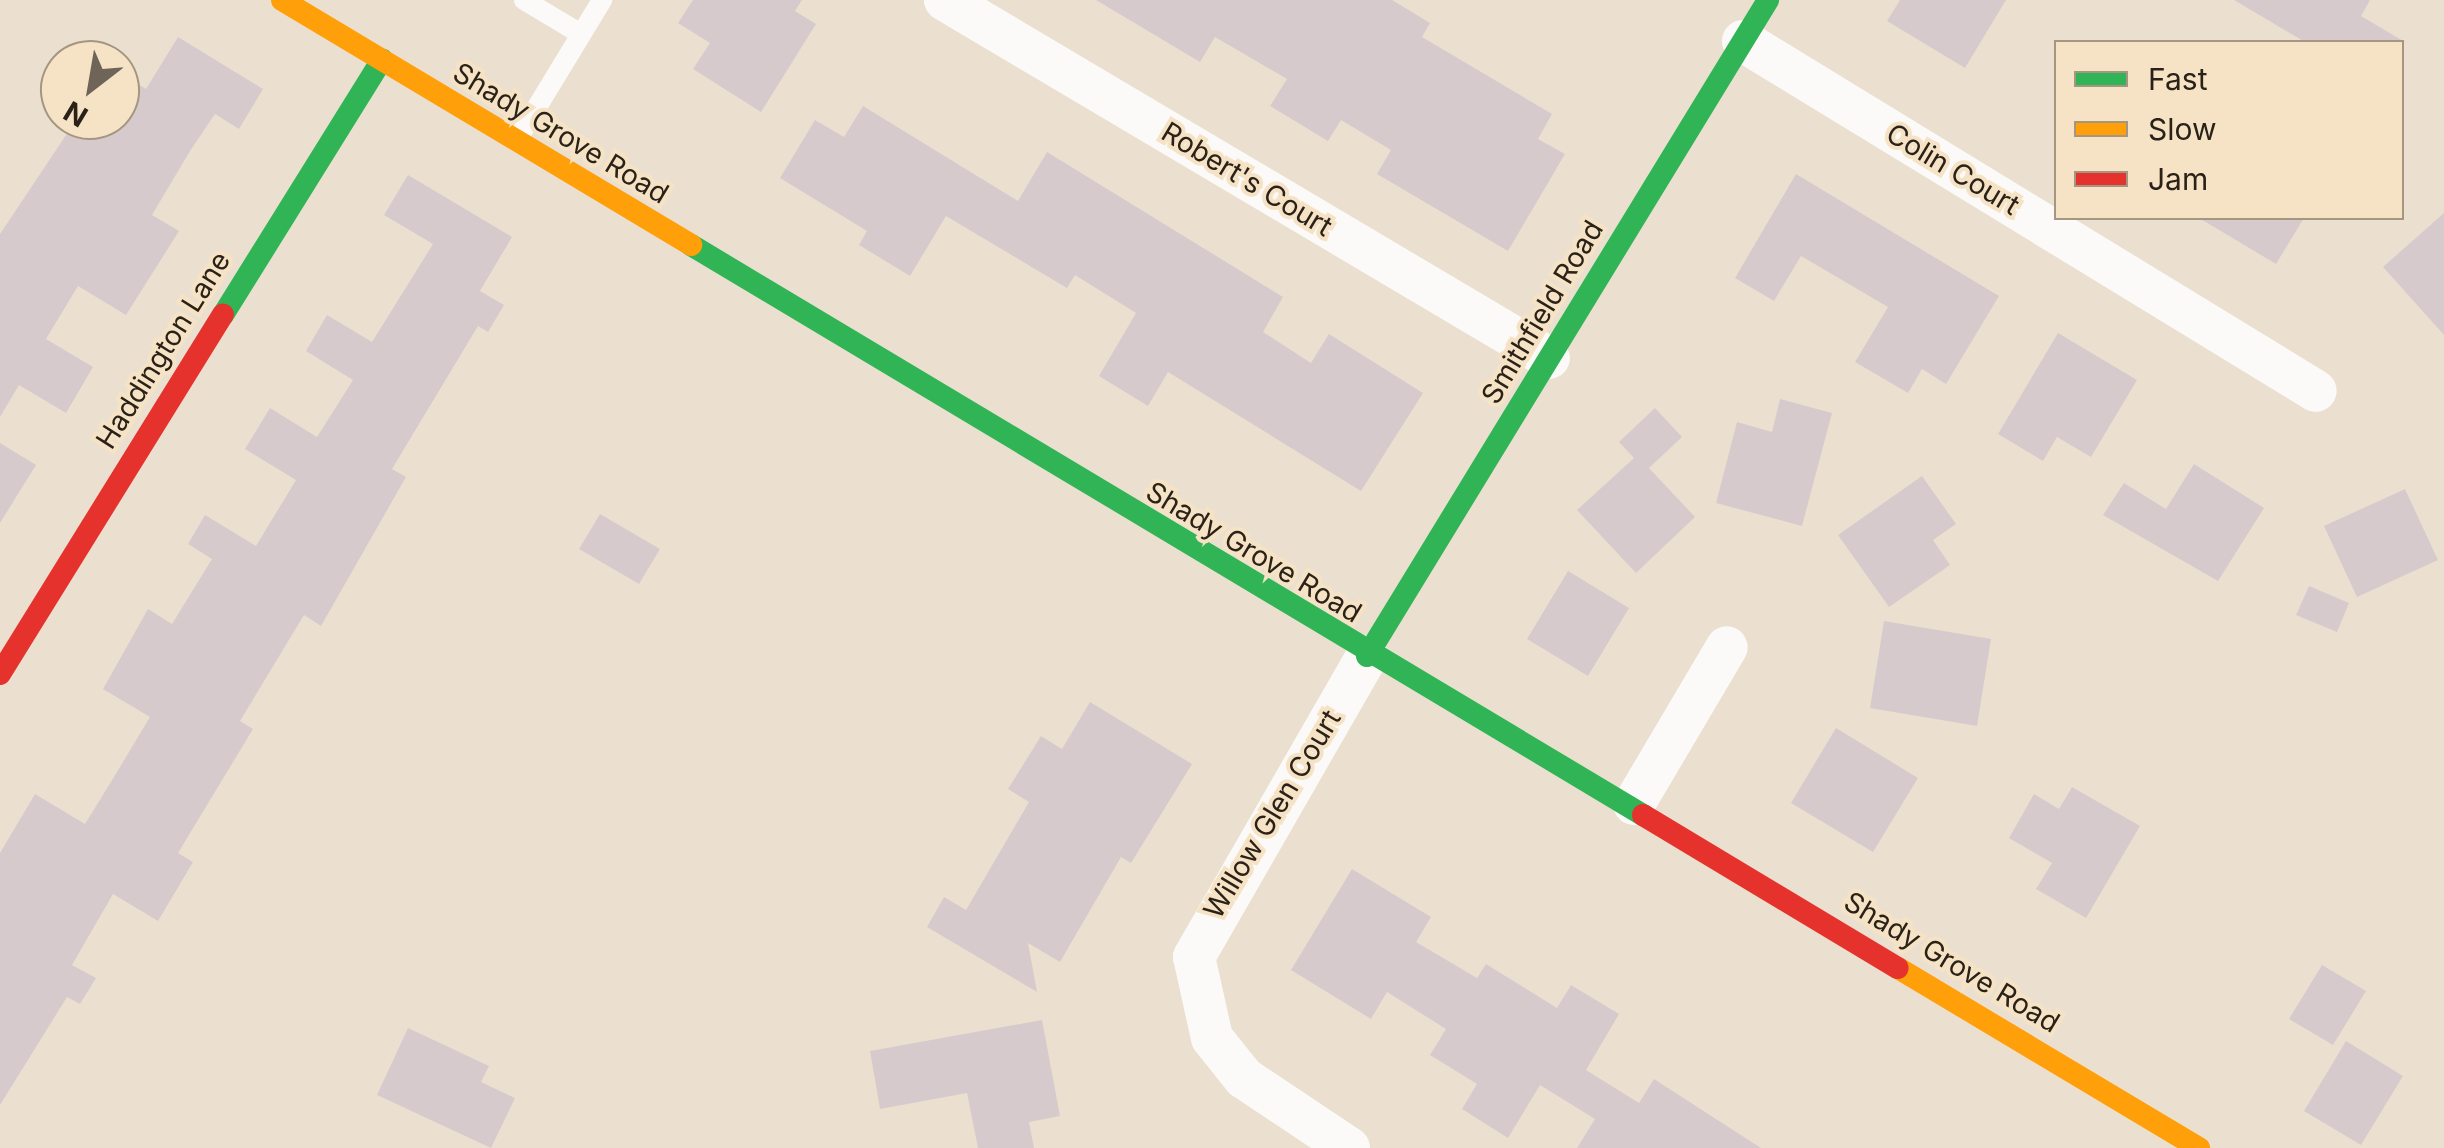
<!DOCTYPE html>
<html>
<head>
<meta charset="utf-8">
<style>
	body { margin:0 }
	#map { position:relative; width:2444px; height:1148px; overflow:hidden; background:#ebe0d0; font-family:Inter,sans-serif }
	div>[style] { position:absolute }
	.building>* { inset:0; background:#d7cacc }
	.lane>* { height:20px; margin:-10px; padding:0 10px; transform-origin:10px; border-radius:10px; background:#fcfaf8 }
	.street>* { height:42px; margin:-21px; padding:0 21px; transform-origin:21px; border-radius:21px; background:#fcfaf8 }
	.fast>* { height:22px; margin:-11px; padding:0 11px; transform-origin:11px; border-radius:11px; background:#30b455 }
	.slow>* { height:22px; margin:-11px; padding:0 11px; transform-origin:11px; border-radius:11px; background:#ff9f0a }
	.jam>* { height:22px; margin:-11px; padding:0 11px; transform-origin:11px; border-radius:11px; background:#e5322d }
	span { translate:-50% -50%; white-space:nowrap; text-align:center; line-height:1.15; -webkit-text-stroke:8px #f6e3c5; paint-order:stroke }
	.street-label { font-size:28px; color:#2a2218 }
	.legend { position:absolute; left:2054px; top:40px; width:350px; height:180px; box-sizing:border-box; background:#f6e3c5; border:2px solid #a49680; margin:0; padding:12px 18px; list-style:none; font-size:30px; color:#2a2218 }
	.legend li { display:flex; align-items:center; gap:20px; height:50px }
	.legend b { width:50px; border:2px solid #a49680 }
	.north { position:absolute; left:40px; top:40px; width:100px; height:100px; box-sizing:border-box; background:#f6e3c5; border:2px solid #a49680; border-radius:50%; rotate:211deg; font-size:28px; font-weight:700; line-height:40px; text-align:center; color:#2a2218 }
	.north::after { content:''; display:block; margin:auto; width:35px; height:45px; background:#6e6458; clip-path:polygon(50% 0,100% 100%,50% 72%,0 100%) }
</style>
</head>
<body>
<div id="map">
	<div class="building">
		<div style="clip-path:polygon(693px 0,802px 0,795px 11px,816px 24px,761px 112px,693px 69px,710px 43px,678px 23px)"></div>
		<div style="clip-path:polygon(1096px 0,1392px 0,1430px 23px,1422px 37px,1552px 114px,1538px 139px,1565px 154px,1508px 251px,1377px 174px,1391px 150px,1341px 120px,1328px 141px,1270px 106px,1287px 79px,1215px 37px,1200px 62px)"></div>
		<div style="clip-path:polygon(1900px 0,2006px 0,1965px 68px,1887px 21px)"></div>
		<div style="clip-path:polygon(2234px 0,2370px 0,2361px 16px,2405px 42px,2305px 42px)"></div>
		<div style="clip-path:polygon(178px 37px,263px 89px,239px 129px,215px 114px,190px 151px,152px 215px,179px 231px,126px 315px,78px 286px,46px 339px,93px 367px,66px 413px,19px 385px,0 417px,0 234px,76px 120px,120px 120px,120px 73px,146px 89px)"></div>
		<div style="clip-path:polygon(863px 106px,1018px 201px,1047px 152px,1283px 297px,1263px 332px,1311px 363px,1329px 334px,1423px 393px,1361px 491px,1168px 372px,1148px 406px,1099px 376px,1136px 313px,1075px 275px,1067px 288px,946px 216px,910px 276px,859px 245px,867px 231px,780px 178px,815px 120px,844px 137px)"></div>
		<div style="clip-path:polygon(1796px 174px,1999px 296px,1946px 384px,1922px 369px,1908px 393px,1855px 362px,1888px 307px,1801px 256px,1774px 301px,1735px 278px)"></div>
		<div style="clip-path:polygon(408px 175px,512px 237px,480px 291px,504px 305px,488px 332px,478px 326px,392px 469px,406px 477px,321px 626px,304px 615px,240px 721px,253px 729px,178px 853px,193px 862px,158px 921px,113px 894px,72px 965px,96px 978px,80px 1004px,67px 997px,0 1105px,0 853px,35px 794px,85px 824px,114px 777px,150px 717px,103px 689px,148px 609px,172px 624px,212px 559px,188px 544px,205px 515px,256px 546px,296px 480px,245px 449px,270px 408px,317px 437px,353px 380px,306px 351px,327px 315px,372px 342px,433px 244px,384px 215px)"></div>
		<div style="clip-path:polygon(2444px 213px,2444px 335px,2383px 267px)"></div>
		<div style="clip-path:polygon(2199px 218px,2304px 218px,2276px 264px)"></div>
		<div style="clip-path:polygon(2058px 333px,2137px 380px,2091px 457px,2057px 437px,2043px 461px,1998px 434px)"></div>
		<div style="clip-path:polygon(1780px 399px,1832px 413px,1802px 526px,1716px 503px,1737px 422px,1772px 432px)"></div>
		<div style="clip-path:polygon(1655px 408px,1682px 437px,1649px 468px,1695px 517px,1636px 573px,1577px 510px,1634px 458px,1619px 442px)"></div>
		<div style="clip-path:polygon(0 443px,36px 465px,0 523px)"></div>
		<div style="clip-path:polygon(2194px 464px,2264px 508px,2218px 581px,2103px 515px,2124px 483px,2166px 509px)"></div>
		<div style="clip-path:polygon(1922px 476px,1956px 524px,1933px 540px,1950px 565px,1889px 607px,1838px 535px)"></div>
		<div style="clip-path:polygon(2405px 489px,2438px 560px,2357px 597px,2324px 526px)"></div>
		<div style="clip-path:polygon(600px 514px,660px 549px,639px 584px,579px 549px)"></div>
		<div style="clip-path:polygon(1568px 571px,1629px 608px,1588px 676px,1527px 639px)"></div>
		<div style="clip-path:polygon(2309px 586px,2349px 603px,2337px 632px,2296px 615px)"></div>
		<div style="clip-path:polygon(1884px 621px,1991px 639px,1977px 726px,1870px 708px)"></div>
		<div style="clip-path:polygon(1090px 702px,1192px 764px,1131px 863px,1121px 857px,1060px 962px,1028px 943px,1037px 992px,927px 927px,944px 897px,966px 910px,1029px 802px,1008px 789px,1041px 736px,1062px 749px)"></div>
		<div style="clip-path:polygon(1836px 728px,1918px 778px,1873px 852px,1791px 803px)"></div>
		<div style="clip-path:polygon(2072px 787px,2140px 826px,2086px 918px,2036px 889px,2052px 863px,2009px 838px,2034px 794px,2059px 809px)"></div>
		<div style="clip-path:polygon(1352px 869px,1431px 917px,1416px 942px,1477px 978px,1486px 964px,1557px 1008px,1571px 985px,1619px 1014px,1586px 1070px,1639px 1103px,1654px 1079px,1761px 1148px,1577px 1148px,1595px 1119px,1540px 1085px,1508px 1138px,1462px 1109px,1477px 1084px,1430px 1055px,1446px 1029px,1387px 992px,1371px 1019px,1291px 970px)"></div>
		<div style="clip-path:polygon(2322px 965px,2366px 991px,2333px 1045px,2289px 1019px)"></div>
		<div style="clip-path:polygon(1042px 1020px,1060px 1116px,1029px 1122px,1034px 1148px,978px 1148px,967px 1093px,880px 1109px,870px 1051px)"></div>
		<div style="clip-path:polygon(408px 1028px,489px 1066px,481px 1082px,515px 1098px,491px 1148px,377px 1095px)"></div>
		<div style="clip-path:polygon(2346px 1041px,2403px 1076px,2361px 1145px,2304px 1111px)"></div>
	</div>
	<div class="lane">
		<div style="left:524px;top:0;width:66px;rotate:30.8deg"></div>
		<div style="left:517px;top:140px;width:164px;rotate:-58.7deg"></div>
	</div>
	<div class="street">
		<div style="left:945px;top:0;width:702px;rotate:30.66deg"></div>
		<div style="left:1743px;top:41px;width:671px;rotate:31.42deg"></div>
		<div style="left:1634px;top:804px;width:182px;rotate:-59.4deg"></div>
		<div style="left:1349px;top:1148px;width:126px;rotate:-146.3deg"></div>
		<div style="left:1244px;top:1078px;width:51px;rotate:-128.7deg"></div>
		<div style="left:1212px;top:1038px;width:83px;rotate:-102.5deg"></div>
		<div style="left:1194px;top:957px;width:347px;rotate:-60.1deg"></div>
	</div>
	<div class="fast">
		<div style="left:691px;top:245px;width:1110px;rotate:30.91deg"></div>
		<div style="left:223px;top:315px;width:301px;rotate:-58.1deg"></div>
		<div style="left:1367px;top:656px;width:769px;rotate:-58.56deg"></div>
	</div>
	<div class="slow">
		<div style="left:282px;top:0;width:477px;rotate:30.9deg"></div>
		<div style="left:1898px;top:968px;width:351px;rotate:30.9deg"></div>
	</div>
	<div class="jam">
		<div style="left:0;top:674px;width:423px;rotate:-58.2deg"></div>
		<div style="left:1643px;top:815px;width:297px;rotate:31deg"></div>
	</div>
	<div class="street-label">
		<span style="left:561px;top:133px;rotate:31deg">Shady Grove Road</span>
		<span style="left:1953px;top:169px;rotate:31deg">Colin Court</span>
		<span style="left:1247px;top:179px;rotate:31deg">Robert's Court</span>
		<span style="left:1542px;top:312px;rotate:-59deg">Smithfield Road</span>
		<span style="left:163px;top:350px;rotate:-58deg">Haddington Lane</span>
		<span style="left:1254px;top:552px;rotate:31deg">Shady Grove Road</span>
		<span style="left:1272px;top:814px;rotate:-59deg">Willow Glen Court</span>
		<span style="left:1952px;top:962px;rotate:31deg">Shady Grove Road</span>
	</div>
	<ul class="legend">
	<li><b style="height:12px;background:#30b455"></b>Fast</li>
	<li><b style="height:12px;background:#ff9f0a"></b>Slow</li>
	<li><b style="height:12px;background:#e5322d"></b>Jam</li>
	</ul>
	<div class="north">N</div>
</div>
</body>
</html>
